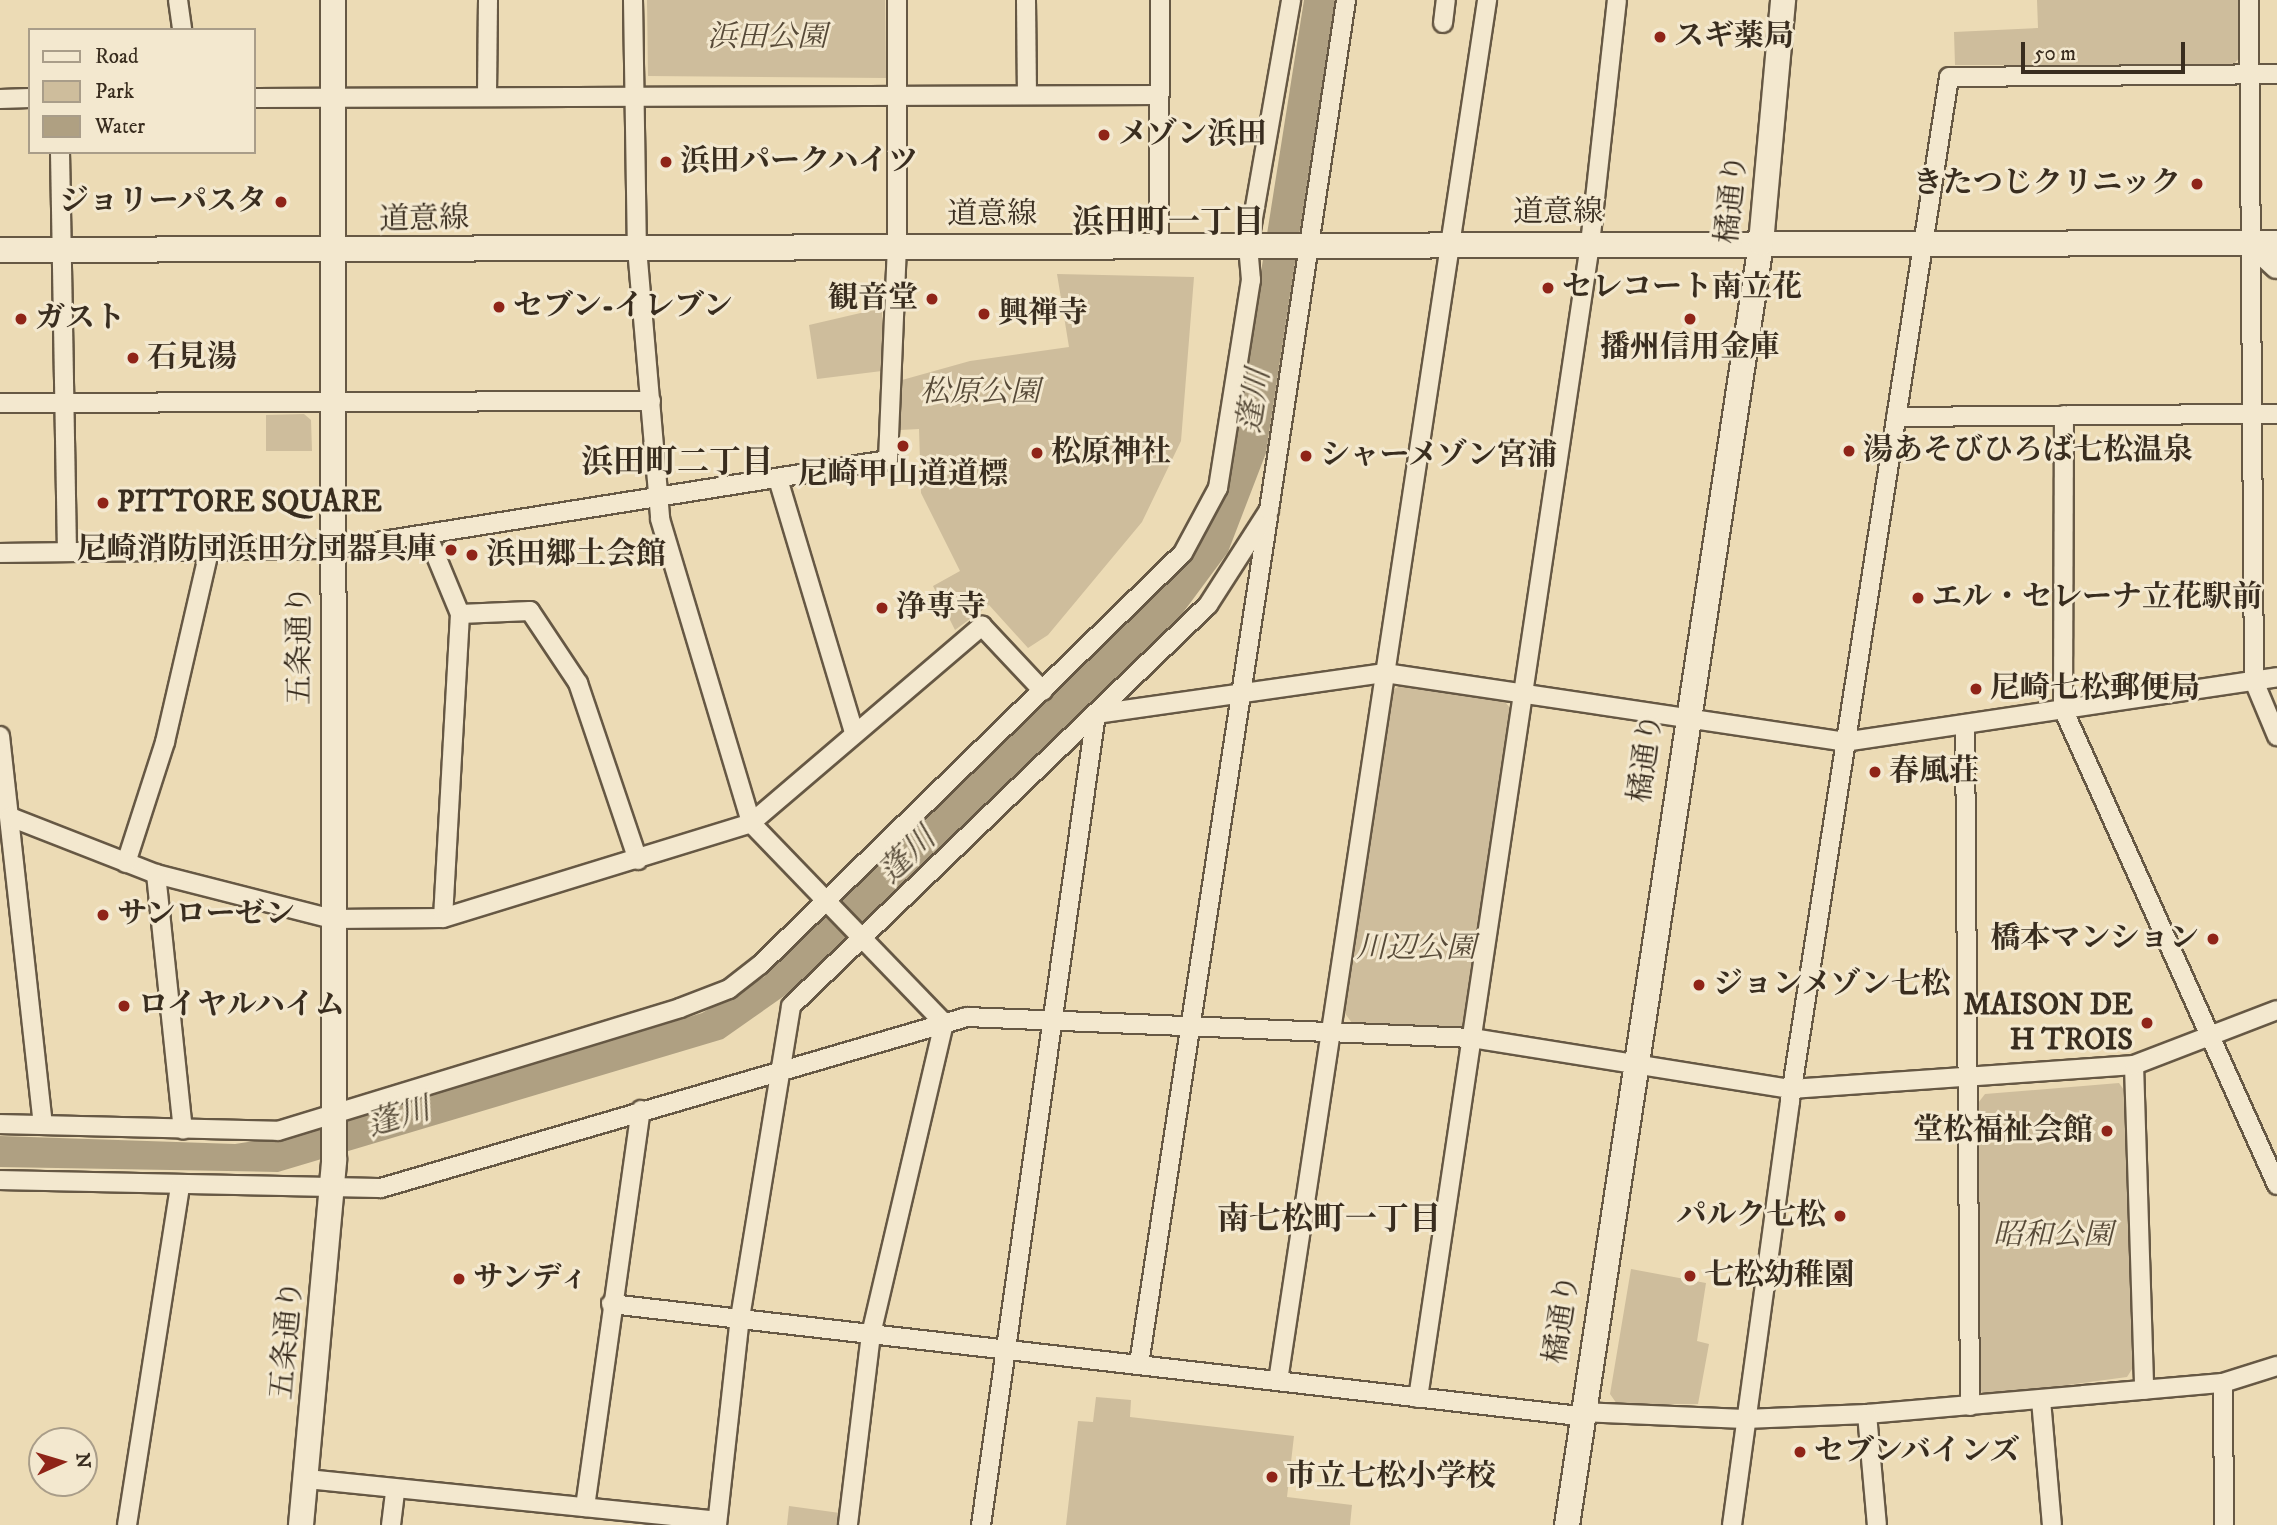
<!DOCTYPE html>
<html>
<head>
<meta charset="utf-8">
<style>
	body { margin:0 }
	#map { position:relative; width:2277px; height:1525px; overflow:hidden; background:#ecdbb5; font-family:"IM FELL DW Pica","Noto Serif JP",serif }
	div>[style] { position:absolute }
	.green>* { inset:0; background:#cebd9c }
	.water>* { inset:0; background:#afa082 }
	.roads { filter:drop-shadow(2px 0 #665844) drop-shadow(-2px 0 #665844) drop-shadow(0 2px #665844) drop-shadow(0 -2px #665844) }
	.street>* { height:18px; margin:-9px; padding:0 9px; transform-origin:9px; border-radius:9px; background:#f3e8cf }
	.secondary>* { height:24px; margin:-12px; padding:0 12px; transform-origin:12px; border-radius:12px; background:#f3e8cf }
	.dots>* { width:19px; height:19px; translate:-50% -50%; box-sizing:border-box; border:4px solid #f3e8cf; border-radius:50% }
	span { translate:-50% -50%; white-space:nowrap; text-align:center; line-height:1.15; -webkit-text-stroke:6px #f3e8cf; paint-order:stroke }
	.poi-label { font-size:30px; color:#392d1f; font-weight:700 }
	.left { translate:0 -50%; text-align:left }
	.right { translate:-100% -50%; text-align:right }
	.park-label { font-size:30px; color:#574a38; font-style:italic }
	.street-label { font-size:30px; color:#392d1f }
	.neighbourhood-label { font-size:32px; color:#392d1f; font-weight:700 }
	.water-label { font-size:32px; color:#564a38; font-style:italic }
	.legend { position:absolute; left:28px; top:28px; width:228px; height:126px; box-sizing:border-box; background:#f3e8cf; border:2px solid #a99d89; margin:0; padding:9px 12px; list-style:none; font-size:21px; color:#392d1f }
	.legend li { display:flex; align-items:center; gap:14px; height:35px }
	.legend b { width:35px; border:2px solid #a99d89 }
	.north { position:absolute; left:28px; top:1427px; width:70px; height:70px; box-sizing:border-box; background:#f3e8cf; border:2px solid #a99d89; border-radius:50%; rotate:86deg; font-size:19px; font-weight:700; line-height:28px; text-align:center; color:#392d1f }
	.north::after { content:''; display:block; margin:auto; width:24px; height:32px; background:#8f2418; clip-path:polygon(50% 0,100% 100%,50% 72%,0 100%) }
	.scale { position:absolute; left:2021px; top:42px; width:164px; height:32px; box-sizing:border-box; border:4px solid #392d1f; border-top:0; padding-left:9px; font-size:21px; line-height:24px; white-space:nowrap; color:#392d1f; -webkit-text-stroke:5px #f3e8cf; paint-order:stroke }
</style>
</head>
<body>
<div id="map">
	<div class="green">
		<div style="clip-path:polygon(647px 0,885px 0,886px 78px,648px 76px)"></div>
		<div style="clip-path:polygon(2037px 0,2241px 0,2241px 56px,2233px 65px,1955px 65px,1954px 32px,2038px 28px)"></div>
		<div style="clip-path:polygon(1057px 274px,1194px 277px,1181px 441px,1142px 522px,1048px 635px,1028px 648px,989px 605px,955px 630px,933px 586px,960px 571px,921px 493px,919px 429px,900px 430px,902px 380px,970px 361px,1069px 347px)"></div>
		<div style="clip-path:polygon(882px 308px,882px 371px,817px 379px,809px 325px)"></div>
		<div style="clip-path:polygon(304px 414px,311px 420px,312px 451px,266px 451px,266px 415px)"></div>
		<div style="clip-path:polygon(1402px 685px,1505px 702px,1512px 710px,1468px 1022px,1460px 1028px,1352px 1023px,1344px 1012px,1392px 690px)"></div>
		<div style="clip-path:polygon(2119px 1083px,2126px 1093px,2134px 1366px,2127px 1377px,1986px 1396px,1978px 1388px,1975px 1107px,1985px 1094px)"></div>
		<div style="clip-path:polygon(1631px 1269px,1706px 1283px,1697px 1341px,1709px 1344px,1698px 1404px,1617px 1404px,1610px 1394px)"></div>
		<div style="clip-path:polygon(1096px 1397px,1131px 1400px,1130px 1417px,1294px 1436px,1287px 1497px,1352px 1505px,1350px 1525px,1066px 1525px,1078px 1421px,1093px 1422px)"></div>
		<div style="clip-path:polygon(789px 1506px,840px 1513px,838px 1525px,787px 1525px)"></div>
	</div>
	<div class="water">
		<div style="clip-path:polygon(1304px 0,1335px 0,1266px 453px,1228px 552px,1182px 614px,787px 994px,723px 1039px,278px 1172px,0 1167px,0 1136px,235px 1144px,312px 1132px,702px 1013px,764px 977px,1188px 559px,1230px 468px)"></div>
	</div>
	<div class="roads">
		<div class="street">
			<div style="left:178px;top:0;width:30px;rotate:82deg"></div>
			<div style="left:633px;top:0;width:248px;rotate:89.1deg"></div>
			<div style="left:637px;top:248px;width:272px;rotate:85.1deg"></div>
			<div style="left:660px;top:519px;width:317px;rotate:73.3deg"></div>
			<div style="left:751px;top:823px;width:278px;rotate:46deg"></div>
			<div style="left:944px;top:1023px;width:319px;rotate:103.2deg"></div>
			<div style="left:871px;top:1334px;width:192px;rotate:96.9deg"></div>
			<div style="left:1026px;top:0;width:94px;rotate:89.4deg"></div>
			<div style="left:2249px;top:0;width:681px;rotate:89.58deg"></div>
			<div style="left:2254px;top:681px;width:60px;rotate:67.3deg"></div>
			<div style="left:1443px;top:23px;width:23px;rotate:-83deg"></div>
			<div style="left:487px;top:95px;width:95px;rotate:-89.4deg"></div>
			<div style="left:254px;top:98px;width:905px;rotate:-0.19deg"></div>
			<div style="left:0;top:99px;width:30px;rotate:-2deg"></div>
			<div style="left:60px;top:152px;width:395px;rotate:89deg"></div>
			<div style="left:1159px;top:247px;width:247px;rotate:-89.8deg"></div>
			<div style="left:0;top:403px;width:651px;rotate:-0.18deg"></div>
			<div style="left:2064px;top:415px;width:294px;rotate:90.2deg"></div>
			<div style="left:2063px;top:709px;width:522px;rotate:65.79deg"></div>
			<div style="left:1896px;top:417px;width:381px;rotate:-0.5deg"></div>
			<div style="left:778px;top:479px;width:265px;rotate:73.3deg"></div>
			<div style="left:429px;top:539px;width:81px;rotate:67.5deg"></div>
			<div style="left:460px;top:614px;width:304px;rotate:93.2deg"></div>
			<div style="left:0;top:553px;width:333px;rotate:-0.7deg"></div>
			<div style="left:333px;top:549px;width:562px;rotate:-9.11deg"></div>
			<div style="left:888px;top:460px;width:214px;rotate:-87.6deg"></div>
			<div style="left:897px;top:246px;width:246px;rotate:-90deg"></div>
			<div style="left:460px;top:614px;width:70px;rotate:-2.5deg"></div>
			<div style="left:530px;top:611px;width:87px;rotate:56.3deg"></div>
			<div style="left:578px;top:683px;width:187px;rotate:71.3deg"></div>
			<div style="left:1965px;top:724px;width:682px;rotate:89.58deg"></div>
			<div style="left:0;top:736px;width:391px;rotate:83.7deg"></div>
			<div style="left:10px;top:817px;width:157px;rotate:21.3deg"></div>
			<div style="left:156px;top:874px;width:182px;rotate:14.3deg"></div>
			<div style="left:332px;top:919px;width:111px;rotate:-0.5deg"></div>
			<div style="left:443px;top:918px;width:322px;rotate:-17.1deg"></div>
			<div style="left:751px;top:823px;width:304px;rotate:-40.5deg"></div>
			<div style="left:982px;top:626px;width:89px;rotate:46.8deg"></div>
			<div style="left:126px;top:863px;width:127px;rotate:-72.1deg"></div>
			<div style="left:165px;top:742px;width:196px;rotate:-77deg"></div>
			<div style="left:156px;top:874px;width:257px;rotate:84deg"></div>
			<div style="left:2134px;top:1065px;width:325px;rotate:88.2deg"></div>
			<div style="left:0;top:1124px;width:278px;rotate:1.4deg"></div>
			<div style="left:278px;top:1131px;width:420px;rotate:-17deg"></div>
			<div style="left:680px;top:1008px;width:53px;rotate:-21.2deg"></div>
			<div style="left:729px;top:989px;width:39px;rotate:-38deg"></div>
			<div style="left:760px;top:965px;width:590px;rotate:-44.25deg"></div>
			<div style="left:1183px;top:553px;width:74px;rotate:-61.7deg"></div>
			<div style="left:1218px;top:488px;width:211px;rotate:-81deg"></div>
			<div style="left:1251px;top:280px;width:33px;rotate:-95deg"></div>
			<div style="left:1248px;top:247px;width:251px;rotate:-80.1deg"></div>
			<div style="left:0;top:1180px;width:381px;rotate:1.2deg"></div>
			<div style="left:381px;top:1188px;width:610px;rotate:-16.27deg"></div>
			<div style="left:967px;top:1017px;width:505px;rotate:2.38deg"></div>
			<div style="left:1472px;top:1038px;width:323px;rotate:9.1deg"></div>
			<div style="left:1791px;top:1089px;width:344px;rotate:-4deg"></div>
			<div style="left:2134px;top:1065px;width:153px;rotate:-21deg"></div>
			<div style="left:611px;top:1304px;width:974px;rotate:6.6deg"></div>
			<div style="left:1139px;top:1364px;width:857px;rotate:-81.34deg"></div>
			<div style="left:1278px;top:1381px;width:1397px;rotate:-81.39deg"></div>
			<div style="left:2223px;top:1383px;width:57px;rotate:-17.5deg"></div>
			<div style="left:1418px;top:1398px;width:1167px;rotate:-81.52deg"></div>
			<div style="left:1590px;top:244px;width:245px;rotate:-83.7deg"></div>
			<div style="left:2041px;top:1400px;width:125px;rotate:85deg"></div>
			<div style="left:1580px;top:1412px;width:165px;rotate:2.4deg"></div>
			<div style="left:1745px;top:1419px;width:122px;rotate:-2.3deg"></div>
			<div style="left:1867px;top:1414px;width:357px;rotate:-5deg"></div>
			<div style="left:2223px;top:1383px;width:142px;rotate:89.6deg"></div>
			<div style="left:1867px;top:1414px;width:111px;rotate:84.9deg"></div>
			<div style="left:307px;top:1479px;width:412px;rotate:5.8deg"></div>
			<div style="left:585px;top:1507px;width:401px;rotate:-82deg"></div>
			<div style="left:127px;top:1525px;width:344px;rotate:-81.1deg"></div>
			<div style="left:391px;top:1525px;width:35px;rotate:-83deg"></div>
			<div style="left:717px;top:1525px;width:208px;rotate:-83.7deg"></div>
			<div style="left:740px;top:1318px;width:316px;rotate:-80.7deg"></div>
			<div style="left:791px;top:1006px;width:579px;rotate:-43.88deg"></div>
			<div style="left:1208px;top:605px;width:113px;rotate:-57.3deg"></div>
			<div style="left:1269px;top:510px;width:516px;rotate:-81.41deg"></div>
			<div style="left:981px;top:1525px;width:819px;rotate:-81.93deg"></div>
			<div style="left:1096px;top:714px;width:292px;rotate:-8.1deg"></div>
			<div style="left:1385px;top:673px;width:464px;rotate:8.5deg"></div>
			<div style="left:1844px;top:742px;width:438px;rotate:-8.5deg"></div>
			<div style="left:1732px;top:1525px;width:428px;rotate:-82.2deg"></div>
			<div style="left:1790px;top:1101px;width:1036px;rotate:-81.17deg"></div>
			<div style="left:1949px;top:77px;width:328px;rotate:-0.5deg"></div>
		</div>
		<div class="secondary">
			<div style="left:2251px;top:242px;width:35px;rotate:43deg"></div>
			<div style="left:0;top:250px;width:2277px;rotate:-0.18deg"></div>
			<div style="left:301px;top:1525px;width:366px;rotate:-84.8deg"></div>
			<div style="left:334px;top:1160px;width:1160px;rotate:-90.05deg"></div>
			<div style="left:1567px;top:1525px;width:1297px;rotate:-81.39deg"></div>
			<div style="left:1761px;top:243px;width:244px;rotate:-84.8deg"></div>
		</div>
	</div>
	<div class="dots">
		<div style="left:1660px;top:37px;background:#8f2418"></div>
		<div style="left:1104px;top:135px;background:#8f2418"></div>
		<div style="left:666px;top:162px;background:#8f2418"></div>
		<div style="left:2197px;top:184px;background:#8f2418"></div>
		<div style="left:281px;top:202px;background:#8f2418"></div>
		<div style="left:1548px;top:288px;background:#8f2418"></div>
		<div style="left:932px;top:299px;background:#8f2418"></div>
		<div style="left:499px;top:307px;background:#8f2418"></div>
		<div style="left:984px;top:314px;background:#8f2418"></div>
		<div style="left:21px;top:319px;background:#8f2418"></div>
		<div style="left:1690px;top:319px;background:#8f2418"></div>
		<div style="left:133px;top:358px;background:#8f2418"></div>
		<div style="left:903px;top:446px;background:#8f2418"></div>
		<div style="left:1849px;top:451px;background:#8f2418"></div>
		<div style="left:1037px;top:453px;background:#8f2418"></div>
		<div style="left:1306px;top:456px;background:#8f2418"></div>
		<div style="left:103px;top:503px;background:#8f2418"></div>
		<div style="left:451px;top:550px;background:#8f2418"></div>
		<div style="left:472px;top:555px;background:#8f2418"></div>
		<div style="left:1918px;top:598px;background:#8f2418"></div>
		<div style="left:882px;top:608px;background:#8f2418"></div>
		<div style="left:1976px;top:689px;background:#8f2418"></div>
		<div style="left:1875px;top:772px;background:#8f2418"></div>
		<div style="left:103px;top:915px;background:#8f2418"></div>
		<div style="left:2213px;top:939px;background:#8f2418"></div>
		<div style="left:1699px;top:985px;background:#8f2418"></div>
		<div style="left:124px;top:1006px;background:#8f2418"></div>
		<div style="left:2147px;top:1023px;background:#8f2418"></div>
		<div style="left:2107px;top:1131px;background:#8f2418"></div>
		<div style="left:1840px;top:1216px;background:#8f2418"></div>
		<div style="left:1690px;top:1276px;background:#8f2418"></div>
		<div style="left:459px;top:1279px;background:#8f2418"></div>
		<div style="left:1800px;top:1452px;background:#8f2418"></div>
		<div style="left:1272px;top:1477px;background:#8f2418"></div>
	</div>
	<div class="poi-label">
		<span class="left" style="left:1674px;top:37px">スギ薬局</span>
		<span class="left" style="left:1118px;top:135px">メゾン浜田</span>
		<span class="left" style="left:680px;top:162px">浜田パークハイツ</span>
		<span class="right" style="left:2181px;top:184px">きたつじクリニック</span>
		<span class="right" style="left:267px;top:202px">ジョリーパスタ</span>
		<span class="left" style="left:1562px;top:288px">セレコート南立花</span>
		<span class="right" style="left:918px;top:299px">観音堂</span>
		<span class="left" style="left:513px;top:307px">セブン-イレブン</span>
		<span class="left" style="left:998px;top:314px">興禅寺</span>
		<span class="left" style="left:35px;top:319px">ガスト</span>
		<span style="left:1690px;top:348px">播州信用金庫</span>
		<span class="left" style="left:147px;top:358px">石見湯</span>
		<span class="left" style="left:1863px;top:451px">湯あそびひろば七松温泉</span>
		<span class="left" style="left:1051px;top:453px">松原神社</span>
		<span class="left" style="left:1320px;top:456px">シャーメゾン宮浦</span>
		<span style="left:903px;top:475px">尼崎甲山道道標</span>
		<span class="left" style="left:117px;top:503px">PITTORE SQUARE</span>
		<span class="right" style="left:437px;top:550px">尼崎消防団浜田分団器具庫</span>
		<span class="left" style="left:486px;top:555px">浜田郷土会館</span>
		<span class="left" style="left:1932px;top:598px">エル・セレーナ立花駅前</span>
		<span class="left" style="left:896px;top:608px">浄専寺</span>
		<span class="left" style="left:1990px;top:689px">尼崎七松郵便局</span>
		<span class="left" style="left:1889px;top:772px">春風荘</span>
		<span class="left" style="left:117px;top:915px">サンローゼン</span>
		<span class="right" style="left:2199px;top:939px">橋本マンション</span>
		<span class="left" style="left:1713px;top:985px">ジョンメゾン七松</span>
		<span class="left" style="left:138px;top:1006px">ロイヤルハイム</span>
		<span class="right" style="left:2133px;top:1023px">MAISON DE<br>H TROIS</span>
		<span class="right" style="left:2093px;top:1131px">堂松福祉会館</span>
		<span class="right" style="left:1826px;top:1216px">パルク七松</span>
		<span class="left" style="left:1704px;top:1276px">七松幼稚園</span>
		<span class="left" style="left:473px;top:1279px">サンディ</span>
		<span class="left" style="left:1814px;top:1452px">セブンバインズ</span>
		<span class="left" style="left:1286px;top:1477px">市立七松小学校</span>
	</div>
	<div class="park-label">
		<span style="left:767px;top:38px">浜田公園</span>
		<span style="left:980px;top:393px">松原公園</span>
		<span style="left:1416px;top:949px">川辺公園</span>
		<span style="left:2053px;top:1236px">昭和公園</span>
	</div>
	<div class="street-label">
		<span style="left:1733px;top:199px;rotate:-84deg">橘通り</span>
		<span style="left:1558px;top:213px">道意線</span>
		<span style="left:992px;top:215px">道意線</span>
		<span style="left:424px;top:220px;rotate:-1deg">道意線</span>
		<span style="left:301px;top:645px;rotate:-90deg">五条通り</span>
		<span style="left:1647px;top:758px;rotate:-82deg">橘通り</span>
		<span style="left:1563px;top:1319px;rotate:-81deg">橘通り</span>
		<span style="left:288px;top:1340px;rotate:-85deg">五条通り</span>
	</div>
	<div class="neighbourhood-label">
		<span style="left:1168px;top:223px">浜田町一丁目</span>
		<span style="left:677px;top:463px">浜田町二丁目</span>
		<span style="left:1329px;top:1220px">南七松町一丁目</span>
	</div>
	<div class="water-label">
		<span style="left:1255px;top:401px;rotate:-81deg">蓬川</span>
		<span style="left:908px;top:856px;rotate:-44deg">蓬川</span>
		<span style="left:399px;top:1118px;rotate:-17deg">蓬川</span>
	</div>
	<ul class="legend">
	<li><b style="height:9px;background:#f3e8cf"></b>Road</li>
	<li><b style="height:19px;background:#cebd9c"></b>Park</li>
	<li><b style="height:19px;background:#afa082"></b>Water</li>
	</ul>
	<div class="north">N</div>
	<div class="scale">50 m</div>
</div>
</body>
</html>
